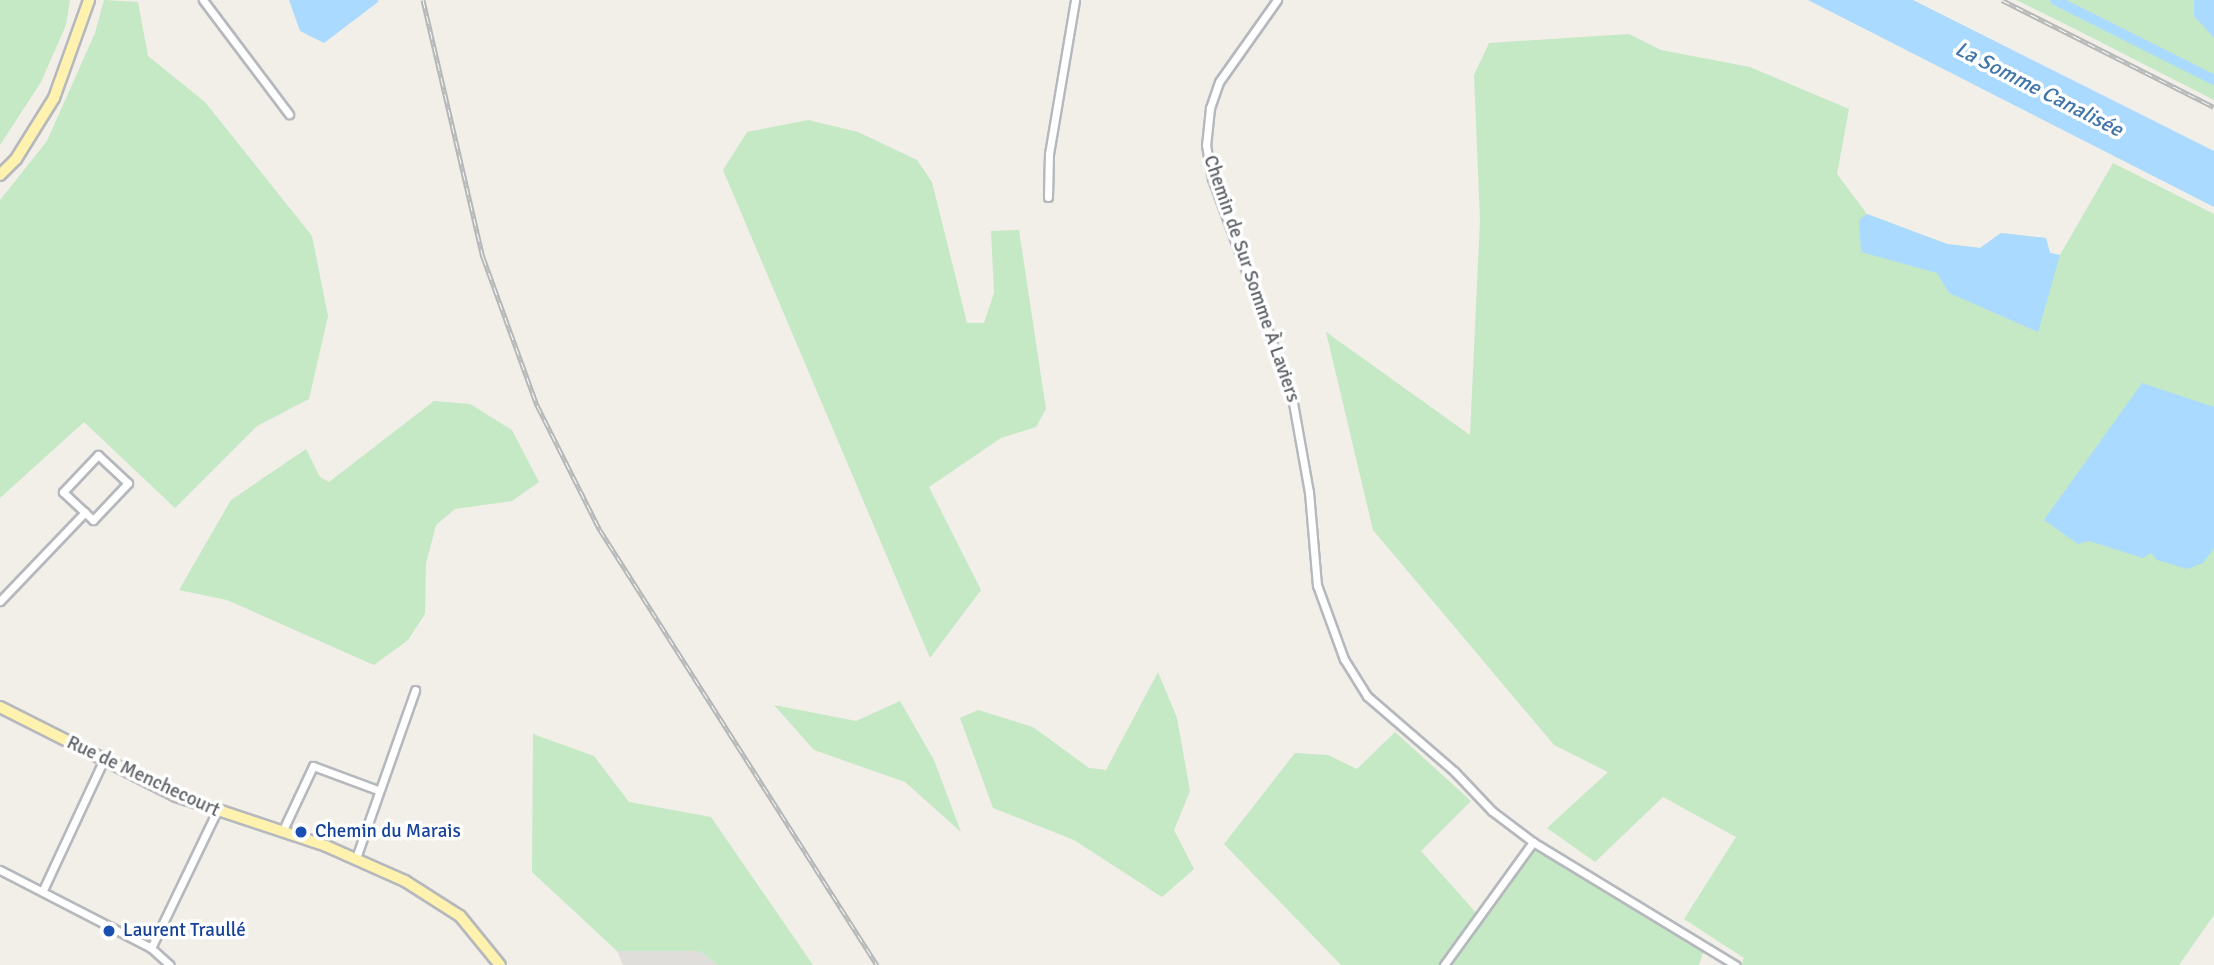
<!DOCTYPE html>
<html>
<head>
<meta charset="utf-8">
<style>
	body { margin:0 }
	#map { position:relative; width:2214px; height:965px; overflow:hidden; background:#f1efe8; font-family:Signika,sans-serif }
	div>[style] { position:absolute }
	.industrial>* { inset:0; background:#e0deda }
	.green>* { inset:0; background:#c5e8c5 }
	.water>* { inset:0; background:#aadaff }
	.canal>* { height:10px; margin:-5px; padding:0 5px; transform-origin:5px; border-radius:5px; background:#aadaff }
	.roads { filter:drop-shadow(2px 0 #b5b8bc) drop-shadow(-2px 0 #b5b8bc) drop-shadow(0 2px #b5b8bc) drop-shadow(0 -2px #b5b8bc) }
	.minor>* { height:7px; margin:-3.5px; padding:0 3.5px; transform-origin:3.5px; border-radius:3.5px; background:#fff }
	.primary>* { height:10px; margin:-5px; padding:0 5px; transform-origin:5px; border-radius:5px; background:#fff2af }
	.rail>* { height:5px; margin-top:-2.5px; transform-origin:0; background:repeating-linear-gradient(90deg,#fff 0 8px,#b6b7b8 0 16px); box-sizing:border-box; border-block:2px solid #b6b7b8 }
	.dots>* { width:19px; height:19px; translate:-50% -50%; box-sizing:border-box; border:4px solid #fff; border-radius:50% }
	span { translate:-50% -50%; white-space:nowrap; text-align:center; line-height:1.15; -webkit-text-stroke:7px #fff; paint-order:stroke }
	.street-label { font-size:19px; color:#5f6368 }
	.transit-label { font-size:19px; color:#164399 }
	.left { translate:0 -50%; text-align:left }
	.water-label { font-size:21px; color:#4174aa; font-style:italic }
</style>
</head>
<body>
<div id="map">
	<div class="industrial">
		<div style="clip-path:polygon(617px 951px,699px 951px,718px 965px,623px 965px)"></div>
	</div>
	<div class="green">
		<div style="clip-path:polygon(0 0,70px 0,66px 25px,41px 82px,0 145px)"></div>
		<div style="clip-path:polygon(104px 0,138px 2px,148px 56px,205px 102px,312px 236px,328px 316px,309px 399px,257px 426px,175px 508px,84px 422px,0 498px,0 200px,47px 141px,95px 33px)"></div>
		<div style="clip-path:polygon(2016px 0,2214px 0,2214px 100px,2075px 29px)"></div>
		<div style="clip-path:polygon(1629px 34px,1661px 50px,1750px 67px,1849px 109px,1837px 174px,1867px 214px,1947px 244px,1980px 248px,2001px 233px,2046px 238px,2050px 253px,2060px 255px,2113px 163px,2214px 214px,2214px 915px,2179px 965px,1741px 965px,1744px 958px,1684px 919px,1736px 837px,1663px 797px,1595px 862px,1547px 828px,1608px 772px,1554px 745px,1373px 530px,1326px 332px,1470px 435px,1480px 220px,1474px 75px,1489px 43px)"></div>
		<div style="clip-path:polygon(808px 120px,858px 132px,917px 160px,932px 182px,967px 323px,984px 323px,994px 293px,991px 231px,1019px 230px,1046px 409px,1036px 427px,1001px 438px,929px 487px,981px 590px,930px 658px,723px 170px,747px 132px)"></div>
		<div style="clip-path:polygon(434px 401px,470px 404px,512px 430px,539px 482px,512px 501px,455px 509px,436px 525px,426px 563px,425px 614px,408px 640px,374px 665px,227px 600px,179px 590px,231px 500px,306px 449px,320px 477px,329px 482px)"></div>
		<div style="clip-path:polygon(1158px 672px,1177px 718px,1190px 791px,1174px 830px,1194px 869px,1162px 897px,1074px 840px,993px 808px,960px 718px,978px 710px,1033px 727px,1089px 768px,1106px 770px)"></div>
		<div style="clip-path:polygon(900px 701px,934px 760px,961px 832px,905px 782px,814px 750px,774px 705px,856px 721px)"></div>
		<div style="clip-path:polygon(1395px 732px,1471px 801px,1421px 851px,1478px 915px,1533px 842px,1706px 944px,1699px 965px,1341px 965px,1224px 844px,1295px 753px,1328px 755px,1357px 769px)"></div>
		<div style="clip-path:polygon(533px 734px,594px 756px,629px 802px,711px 817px,813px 965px,718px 965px,699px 951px,617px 951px,532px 872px)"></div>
	</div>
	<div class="water">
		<div style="clip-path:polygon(289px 0,378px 0,378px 2px,324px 43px,300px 31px)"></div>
		<div style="clip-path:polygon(1808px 0,1913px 0,2214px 151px,2214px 207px)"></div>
		<div style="clip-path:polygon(2194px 0,2214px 0,2214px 38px,2194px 16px)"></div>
		<div style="clip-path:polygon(1867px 214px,1947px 244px,1980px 248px,2001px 233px,2046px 238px,2050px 253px,2060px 255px,2038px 332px,1949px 293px,1937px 273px,1861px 252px,1859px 220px)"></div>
		<div style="clip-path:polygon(2142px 383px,2214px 407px,2214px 548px,2203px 563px,2187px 569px,2157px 560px,2151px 553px,2143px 558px,2089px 541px,2078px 544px,2044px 520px)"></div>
	</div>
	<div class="canal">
		<div style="left:2055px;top:0;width:178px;rotate:26.7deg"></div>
	</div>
	<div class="roads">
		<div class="minor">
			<div style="left:203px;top:0;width:143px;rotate:53deg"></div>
			<div style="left:1277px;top:0;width:100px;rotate:125.3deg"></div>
			<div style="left:1219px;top:82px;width:28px;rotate:109deg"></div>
			<div style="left:1210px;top:108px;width:37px;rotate:96deg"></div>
			<div style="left:1206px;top:145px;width:34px;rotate:80deg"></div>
			<div style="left:1212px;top:178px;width:233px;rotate:69.9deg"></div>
			<div style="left:1292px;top:397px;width:97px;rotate:79.9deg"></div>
			<div style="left:1309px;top:492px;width:93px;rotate:85.1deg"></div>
			<div style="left:1317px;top:585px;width:79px;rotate:70deg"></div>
			<div style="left:1344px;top:659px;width:44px;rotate:58.1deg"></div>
			<div style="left:1367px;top:696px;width:115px;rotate:40.8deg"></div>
			<div style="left:1454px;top:771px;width:55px;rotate:46.5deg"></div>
			<div style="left:1492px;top:811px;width:51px;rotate:37.1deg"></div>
			<div style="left:1533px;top:842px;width:237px;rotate:31.3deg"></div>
			<div style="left:1048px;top:197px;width:43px;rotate:-88.7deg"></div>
			<div style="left:1049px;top:154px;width:156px;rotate:-80.4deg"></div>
			<div style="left:98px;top:455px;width:41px;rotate:43deg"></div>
			<div style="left:128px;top:483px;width:51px;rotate:133.4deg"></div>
			<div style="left:93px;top:520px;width:41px;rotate:-137deg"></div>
			<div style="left:63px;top:492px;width:51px;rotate:-46.6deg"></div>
			<div style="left:0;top:601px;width:123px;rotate:-46.3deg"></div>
			<div style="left:282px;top:832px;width:73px;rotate:-64.8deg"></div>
			<div style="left:313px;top:766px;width:69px;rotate:20.3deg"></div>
			<div style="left:356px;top:858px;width:178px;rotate:-70.6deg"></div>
			<div style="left:0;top:870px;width:170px;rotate:27.3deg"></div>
			<div style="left:151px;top:948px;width:25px;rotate:42deg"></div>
			<div style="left:43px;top:890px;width:145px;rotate:-65deg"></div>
			<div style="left:151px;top:948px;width:150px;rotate:-64.3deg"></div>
			<div style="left:1444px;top:965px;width:152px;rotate:-54.1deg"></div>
		</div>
		<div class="primary">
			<div style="left:0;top:175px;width:23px;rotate:-45deg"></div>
			<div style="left:16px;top:159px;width:72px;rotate:-58.1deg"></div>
			<div style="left:54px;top:98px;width:104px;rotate:-70.3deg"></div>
			<div style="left:0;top:707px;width:197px;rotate:26.8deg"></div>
			<div style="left:176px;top:796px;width:158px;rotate:18.4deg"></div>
			<div style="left:326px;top:846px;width:86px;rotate:23.9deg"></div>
			<div style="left:405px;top:881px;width:65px;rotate:32.5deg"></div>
			<div style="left:460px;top:916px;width:63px;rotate:50.8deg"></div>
		</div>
	</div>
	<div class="rail">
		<div style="left:423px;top:0;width:264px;rotate:76.9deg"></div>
		<div style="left:483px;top:257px;width:158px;rotate:70deg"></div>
		<div style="left:537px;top:405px;width:140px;rotate:63.3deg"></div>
		<div style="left:600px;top:530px;width:516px;rotate:57.51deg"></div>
		<div style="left:2002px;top:0;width:237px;rotate:26.8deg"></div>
	</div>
	<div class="dots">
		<div style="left:301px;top:832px;background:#1a4fb4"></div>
		<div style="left:109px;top:931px;background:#1a4fb4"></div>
	</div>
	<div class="street-label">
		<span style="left:1251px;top:279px;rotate:71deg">Chemin de Sur Somme À Laviers</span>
		<span style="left:143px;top:777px;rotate:25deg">Rue de Menchecourt</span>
	</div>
	<div class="transit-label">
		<span class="left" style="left:315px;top:832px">Chemin du Marais</span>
		<span class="left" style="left:123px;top:931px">Laurent Traullé</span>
	</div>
	<div class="water-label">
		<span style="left:2039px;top:89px;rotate:27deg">La Somme Canalisée</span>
	</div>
</div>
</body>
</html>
